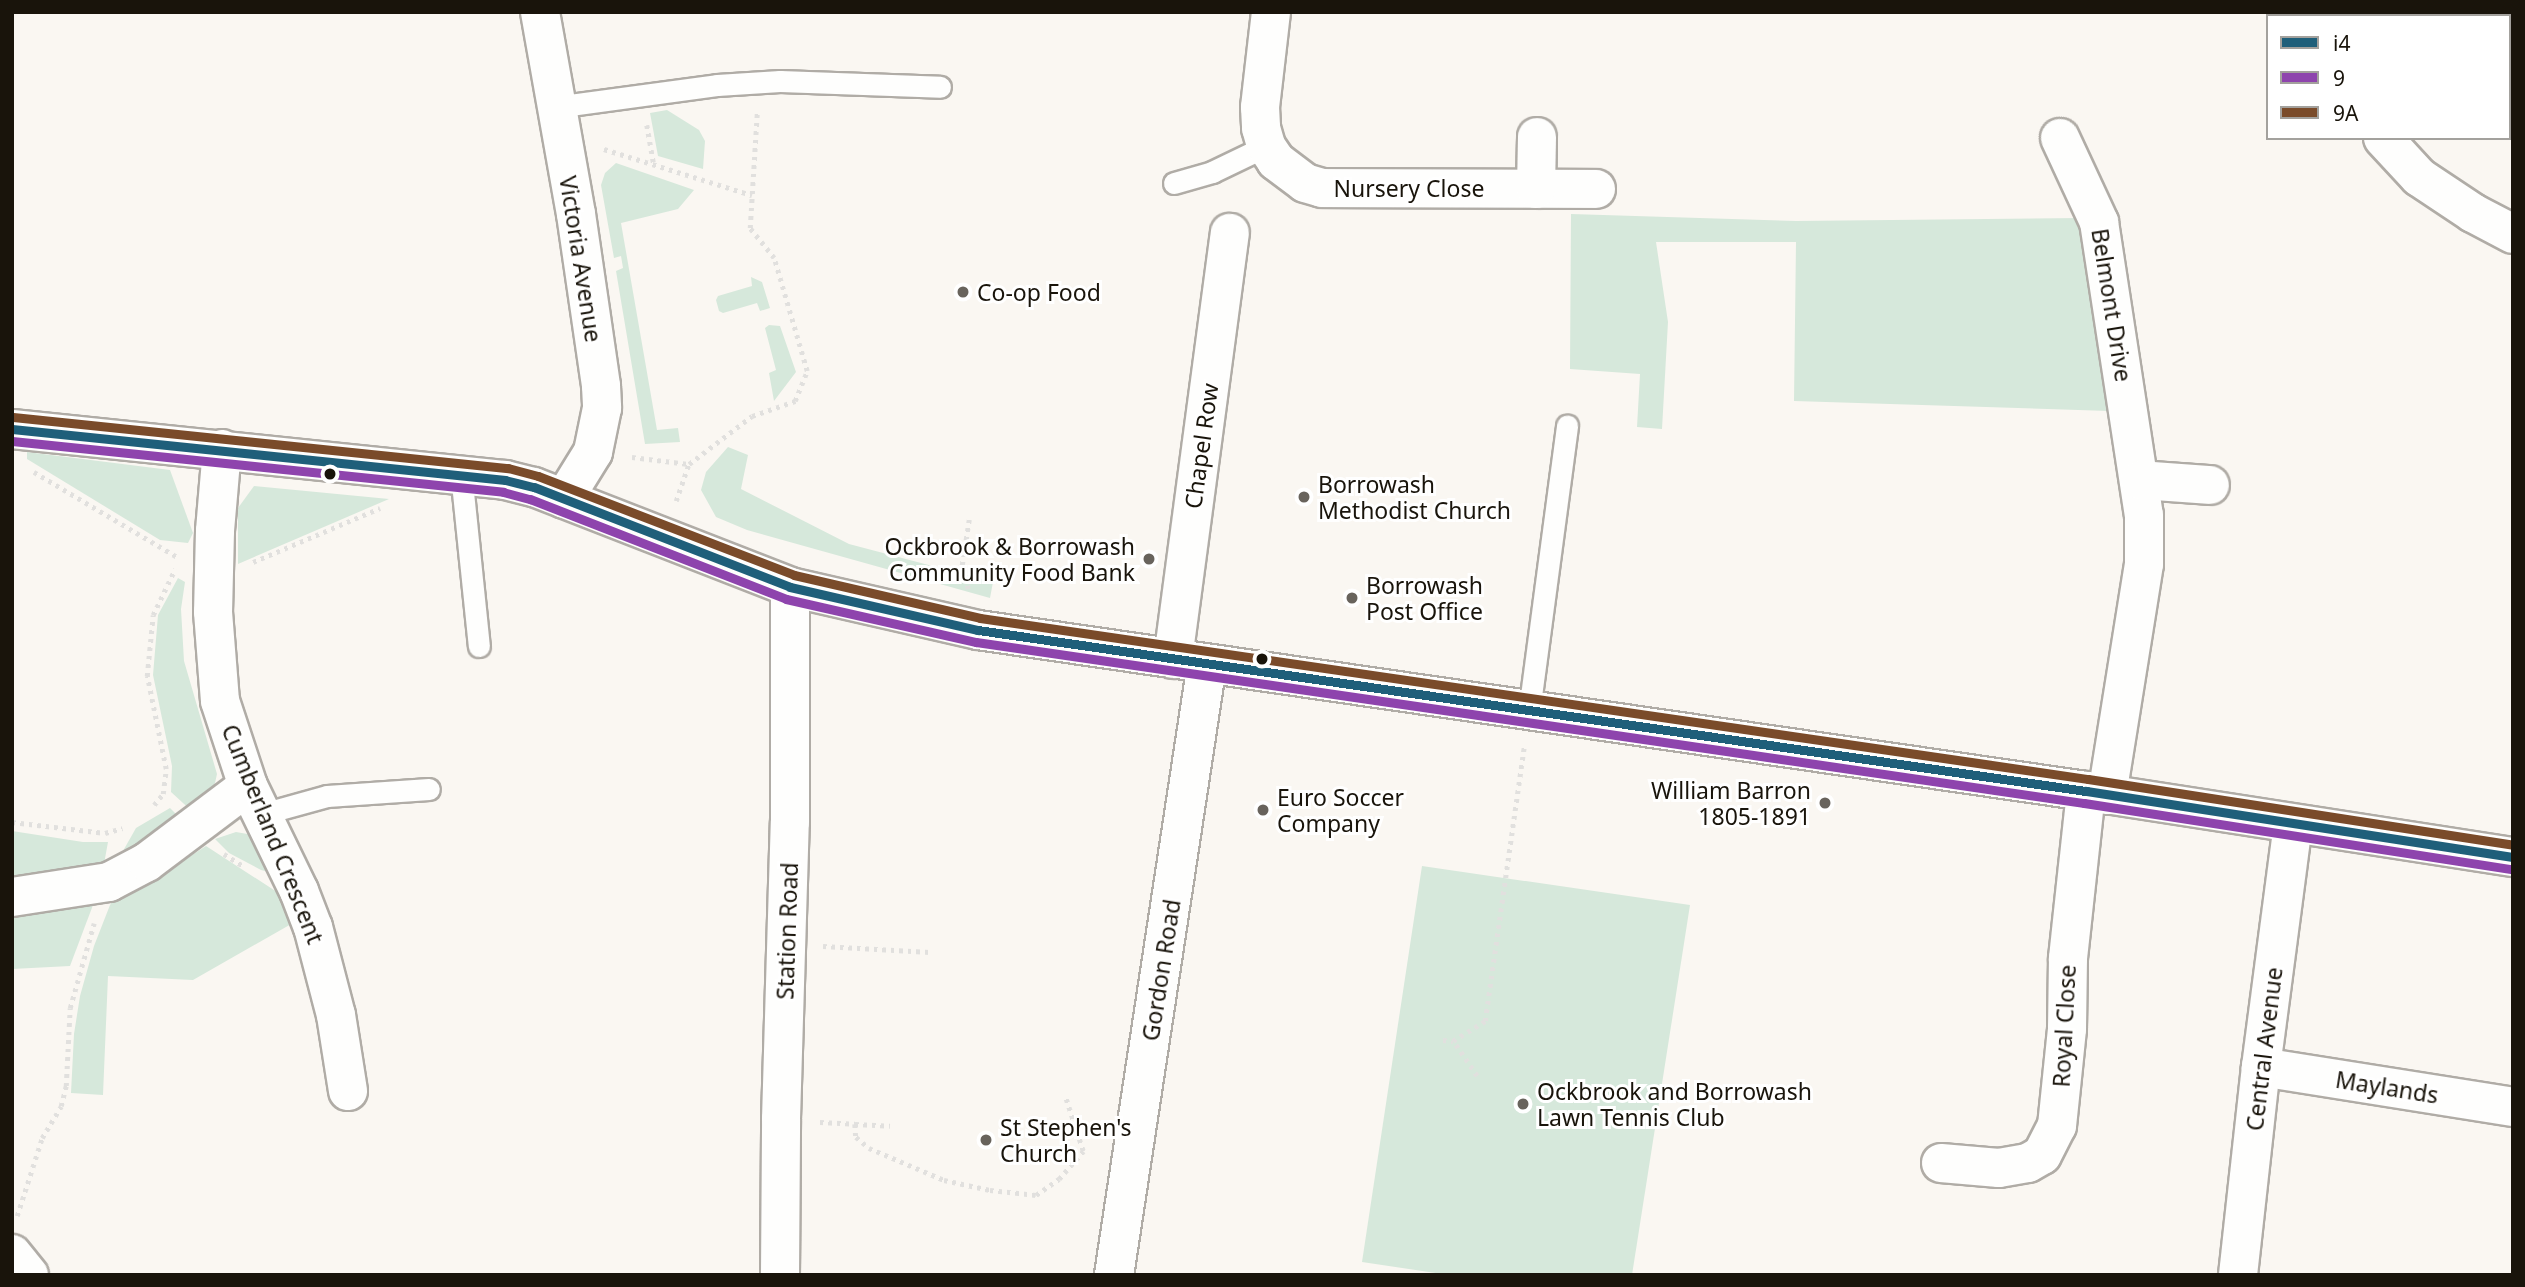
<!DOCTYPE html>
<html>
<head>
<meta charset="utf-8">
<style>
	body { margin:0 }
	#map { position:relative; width:2525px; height:1287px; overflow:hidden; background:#faf7f2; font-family:"Noto Sans",sans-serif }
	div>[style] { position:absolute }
	.green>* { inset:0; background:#d6e8db }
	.path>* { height:4.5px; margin-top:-2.25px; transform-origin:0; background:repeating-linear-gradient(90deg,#e1e0de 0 3.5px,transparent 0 8.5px) }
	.roads { filter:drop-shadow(2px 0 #b0aca6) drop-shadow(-2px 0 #b0aca6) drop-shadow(0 2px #b0aca6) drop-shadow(0 -2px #b0aca6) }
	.service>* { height:21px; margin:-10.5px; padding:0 10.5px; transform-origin:10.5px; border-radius:10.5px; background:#fefefd }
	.minor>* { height:38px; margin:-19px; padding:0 19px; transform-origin:19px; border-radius:19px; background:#fefefd }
	.tertiary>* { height:38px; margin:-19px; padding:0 19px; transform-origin:19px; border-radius:19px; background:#fefefd }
	.secondary>* { height:38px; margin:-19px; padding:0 19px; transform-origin:19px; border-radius:19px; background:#fefefd }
	.primary>* { height:38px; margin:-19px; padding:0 19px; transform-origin:19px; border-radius:19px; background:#fefefd }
	.bus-1>* { height:9px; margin:-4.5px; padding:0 4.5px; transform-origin:4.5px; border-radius:4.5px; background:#1f5f7a }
	.bus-2>* { height:9px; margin:-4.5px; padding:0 4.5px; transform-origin:4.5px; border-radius:4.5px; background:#8e44ad }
	.bus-3>* { height:9px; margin:-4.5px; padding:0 4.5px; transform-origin:4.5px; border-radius:4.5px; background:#7a4b2a }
	.dots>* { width:19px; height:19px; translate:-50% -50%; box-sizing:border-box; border:4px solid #fff; border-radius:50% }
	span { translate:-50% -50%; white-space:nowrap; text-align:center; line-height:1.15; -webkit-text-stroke:6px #fff; paint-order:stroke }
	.street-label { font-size:23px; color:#19140b }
	.poi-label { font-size:23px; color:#19140b }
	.left { translate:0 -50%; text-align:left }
	.right { translate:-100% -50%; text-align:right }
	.frame { position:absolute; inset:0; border:14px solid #19140b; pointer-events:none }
	.legend { position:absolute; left:2266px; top:14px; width:245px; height:126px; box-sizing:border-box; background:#fff; border:2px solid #a3a19d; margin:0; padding:9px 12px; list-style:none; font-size:21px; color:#19140b }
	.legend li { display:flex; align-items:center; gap:14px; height:35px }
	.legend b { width:35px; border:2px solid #a3a19d }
</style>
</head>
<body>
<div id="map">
	<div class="green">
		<div style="clip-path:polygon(667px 110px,699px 130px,705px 141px,703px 169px,658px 156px,650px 113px)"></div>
		<div style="clip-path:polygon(616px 163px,694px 190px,678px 209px,621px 223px,657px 430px,678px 428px,680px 442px,645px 444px,616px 271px,623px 268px,621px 256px,614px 258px,601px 185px,605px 173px)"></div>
		<div style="clip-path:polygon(1571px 214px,1796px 221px,2081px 218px,2109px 411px,1794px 401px,1796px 242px,1656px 242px,1668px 322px,1662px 429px,1637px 427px,1640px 374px,1570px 369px)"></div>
		<div style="clip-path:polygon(751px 277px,762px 282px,770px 308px,760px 311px,757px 303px,723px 313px,719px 311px,716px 300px,718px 296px,752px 286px)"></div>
		<div style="clip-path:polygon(769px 325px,780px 326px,796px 372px,774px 401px,769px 373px,776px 370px,765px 328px)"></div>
		<div style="clip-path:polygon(728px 447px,748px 455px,741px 489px,849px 544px,993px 582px,990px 598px,747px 530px,716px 517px,701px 490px,706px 472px)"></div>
		<div style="clip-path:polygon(27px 452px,170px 470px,193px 533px,188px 543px,160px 540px,27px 459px)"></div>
		<div style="clip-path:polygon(254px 486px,389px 499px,238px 564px,238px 508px)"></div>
		<div style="clip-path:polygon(178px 578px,185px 582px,181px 609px,184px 661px,217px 774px,215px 783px,195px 814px,171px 792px,172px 766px,153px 675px,158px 615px)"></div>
		<div style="clip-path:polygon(170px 808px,180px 818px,136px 852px,123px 851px,136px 828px)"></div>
		<div style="clip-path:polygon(12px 831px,83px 842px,108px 842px,104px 864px,12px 882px)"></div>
		<div style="clip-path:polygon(236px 832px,253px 835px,280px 875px,261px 870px,229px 853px,215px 839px)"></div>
		<div style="clip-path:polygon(206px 846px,277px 892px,293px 923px,193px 980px,108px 976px,103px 1095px,71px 1093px,74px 1034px,80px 996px,94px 946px,110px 905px,118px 893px,169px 870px)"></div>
		<div style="clip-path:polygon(1422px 866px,1690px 905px,1632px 1275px,1449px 1275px,1362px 1262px)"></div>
		<div style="clip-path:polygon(93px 905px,70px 966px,12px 969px,12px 914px)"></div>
	</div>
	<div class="path">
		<div style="left:647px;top:125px;width:41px;rotate:80.1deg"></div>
		<div style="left:604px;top:149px;width:155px;rotate:17.3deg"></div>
		<div style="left:632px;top:457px;width:57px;rotate:7deg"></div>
		<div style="left:34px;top:472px;width:166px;rotate:30.7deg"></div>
		<div style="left:676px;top:501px;width:39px;rotate:-71deg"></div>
		<div style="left:689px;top:464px;width:79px;rotate:-37.3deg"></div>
		<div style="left:752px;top:416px;width:46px;rotate:-19.2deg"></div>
		<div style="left:795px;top:401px;width:32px;rotate:-68deg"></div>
		<div style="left:807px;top:371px;width:118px;rotate:-106.3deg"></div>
		<div style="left:774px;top:258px;width:38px;rotate:-129deg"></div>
		<div style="left:750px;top:228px;width:115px;rotate:-86.5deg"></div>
		<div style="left:253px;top:562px;width:138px;rotate:-23deg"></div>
		<div style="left:968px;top:589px;width:25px;rotate:-104deg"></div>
		<div style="left:962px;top:565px;width:46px;rotate:-81.2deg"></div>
		<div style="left:154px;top:805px;width:14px;rotate:-51deg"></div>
		<div style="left:163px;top:794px;width:25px;rotate:-83deg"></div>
		<div style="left:166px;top:769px;width:95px;rotate:-101.5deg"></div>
		<div style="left:147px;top:676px;width:61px;rotate:-84.4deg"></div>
		<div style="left:153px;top:615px;width:51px;rotate:-64.4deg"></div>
		<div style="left:12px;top:822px;width:94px;rotate:6.7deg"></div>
		<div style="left:105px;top:833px;width:18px;rotate:-16deg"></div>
		<div style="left:224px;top:854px;width:22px;rotate:32deg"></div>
		<div style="left:823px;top:946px;width:107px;rotate:3.2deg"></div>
		<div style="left:1443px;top:1040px;width:10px;rotate:6deg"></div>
		<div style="left:1477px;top:1076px;width:42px;rotate:-124.4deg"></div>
		<div style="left:1453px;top:1041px;width:38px;rotate:-32deg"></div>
		<div style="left:1485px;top:1021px;width:276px;rotate:-81.9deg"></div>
		<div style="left:820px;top:1122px;width:35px;rotate:3deg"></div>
		<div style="left:855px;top:1124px;width:13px;rotate:86deg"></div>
		<div style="left:856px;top:1137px;width:17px;rotate:40deg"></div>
		<div style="left:869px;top:1148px;width:82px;rotate:23.1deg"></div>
		<div style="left:944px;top:1180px;width:47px;rotate:12.3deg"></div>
		<div style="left:990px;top:1190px;width:46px;rotate:6.2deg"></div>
		<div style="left:1036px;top:1195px;width:28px;rotate:-35deg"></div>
		<div style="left:1059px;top:1179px;width:37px;rotate:-49deg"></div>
		<div style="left:1083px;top:1151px;width:55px;rotate:-108.1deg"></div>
		<div style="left:855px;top:1124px;width:35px;rotate:3deg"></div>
		<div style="left:17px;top:1216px;width:82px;rotate:-72.2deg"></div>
		<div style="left:42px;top:1138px;width:37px;rotate:-59deg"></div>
		<div style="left:61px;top:1106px;width:21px;rotate:-76deg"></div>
		<div style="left:66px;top:1086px;width:78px;rotate:-87.1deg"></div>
		<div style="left:70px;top:1008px;width:88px;rotate:-74.2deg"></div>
	</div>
	<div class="roads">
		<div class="service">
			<div style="left:555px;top:107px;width:163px;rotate:-7.7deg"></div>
			<div style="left:717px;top:85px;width:63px;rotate:-3.6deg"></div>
			<div style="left:780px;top:81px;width:160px;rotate:2.1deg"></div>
			<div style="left:1174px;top:183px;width:40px;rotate:-16deg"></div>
			<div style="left:1212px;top:172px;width:60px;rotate:-25.7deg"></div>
			<div style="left:461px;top:473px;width:174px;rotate:84.1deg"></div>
			<div style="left:1529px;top:711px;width:288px;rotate:-82.4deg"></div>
			<div style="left:262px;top:814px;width:67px;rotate:-15.5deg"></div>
			<div style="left:327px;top:796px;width:102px;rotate:-3.9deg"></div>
		</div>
		<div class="minor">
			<div style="left:1271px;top:12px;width:96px;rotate:96.6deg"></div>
			<div style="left:1260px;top:107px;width:21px;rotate:87deg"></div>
			<div style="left:1261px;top:128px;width:19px;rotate:74deg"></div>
			<div style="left:1266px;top:146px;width:18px;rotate:56deg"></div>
			<div style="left:1276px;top:161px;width:36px;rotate:37deg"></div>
			<div style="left:1305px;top:183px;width:18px;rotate:16deg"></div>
			<div style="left:1322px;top:188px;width:274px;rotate:0.2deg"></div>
			<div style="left:2307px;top:12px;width:4px;rotate:63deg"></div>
			<div style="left:2060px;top:138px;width:93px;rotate:65.1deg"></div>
			<div style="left:2099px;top:222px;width:296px;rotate:81.3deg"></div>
			<div style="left:2144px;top:515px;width:49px;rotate:90deg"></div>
			<div style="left:2144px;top:564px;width:234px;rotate:99.1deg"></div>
			<div style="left:2383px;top:138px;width:53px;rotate:47.3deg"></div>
			<div style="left:2419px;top:177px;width:65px;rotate:33.7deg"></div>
			<div style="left:2473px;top:213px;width:45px;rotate:27.7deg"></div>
			<div style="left:1536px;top:189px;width:52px;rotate:-88.9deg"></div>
			<div style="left:222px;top:449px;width:82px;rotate:94.9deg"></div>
			<div style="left:215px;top:531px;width:81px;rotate:91.4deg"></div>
			<div style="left:213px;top:612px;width:89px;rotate:85.5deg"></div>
			<div style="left:220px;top:701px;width:89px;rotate:71.8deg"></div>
			<div style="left:248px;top:786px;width:117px;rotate:64.1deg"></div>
			<div style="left:299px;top:891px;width:39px;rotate:69deg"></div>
			<div style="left:313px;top:927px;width:91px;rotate:75.4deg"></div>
			<div style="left:336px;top:1015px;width:77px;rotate:81deg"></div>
			<div style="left:2140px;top:480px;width:70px;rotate:4.1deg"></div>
			<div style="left:1173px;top:659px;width:430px;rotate:-82.4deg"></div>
			<div style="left:12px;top:897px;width:98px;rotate:-8.8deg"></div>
			<div style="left:109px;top:882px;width:43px;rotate:-27.8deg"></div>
			<div style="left:147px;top:862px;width:126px;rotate:-37deg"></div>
			<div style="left:2261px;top:1067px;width:255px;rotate:9deg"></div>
			<div style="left:1941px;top:1163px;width:58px;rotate:4.9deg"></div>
			<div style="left:1999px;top:1168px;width:29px;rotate:-10deg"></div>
			<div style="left:2028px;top:1163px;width:16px;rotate:-30deg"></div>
			<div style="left:2042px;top:1155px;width:33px;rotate:-63deg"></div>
			<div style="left:2057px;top:1126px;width:98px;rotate:-84.1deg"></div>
			<div style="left:2067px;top:1029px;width:71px;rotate:-89.2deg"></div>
			<div style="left:2068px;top:958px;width:168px;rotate:-83.8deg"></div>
			<div style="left:12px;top:1254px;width:27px;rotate:51deg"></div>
			<div style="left:1114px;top:1275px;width:618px;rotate:-81.35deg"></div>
			<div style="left:2238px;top:1275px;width:209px;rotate:-83.7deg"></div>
			<div style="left:2261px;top:1067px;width:245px;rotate:-82.5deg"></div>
		</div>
		<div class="tertiary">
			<div style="left:540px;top:12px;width:205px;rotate:79.9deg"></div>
			<div style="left:576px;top:214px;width:174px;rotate:81.7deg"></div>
			<div style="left:601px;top:386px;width:22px;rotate:87deg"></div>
			<div style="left:602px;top:408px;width:45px;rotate:101.6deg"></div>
			<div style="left:593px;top:452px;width:55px;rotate:121.7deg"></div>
		</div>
		<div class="secondary">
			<div style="left:780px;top:1275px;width:156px;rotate:-89.6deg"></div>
			<div style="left:781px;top:1119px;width:297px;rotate:-88.3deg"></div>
			<div style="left:790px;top:822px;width:235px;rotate:-90deg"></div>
		</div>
		<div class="primary">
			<div style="left:12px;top:429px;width:496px;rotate:5.9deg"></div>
			<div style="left:505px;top:480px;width:30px;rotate:14deg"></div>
			<div style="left:534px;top:487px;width:275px;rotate:21.3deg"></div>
			<div style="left:790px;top:587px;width:193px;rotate:12.9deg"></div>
			<div style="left:978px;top:630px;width:1120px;rotate:8.27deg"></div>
			<div style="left:2086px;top:791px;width:432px;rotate:8.8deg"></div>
		</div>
	</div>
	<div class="bus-1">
		<div style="left:12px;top:429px;width:496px;rotate:5.9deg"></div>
		<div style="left:505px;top:480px;width:30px;rotate:14deg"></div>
		<div style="left:534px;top:487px;width:275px;rotate:21.3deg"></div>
		<div style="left:790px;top:587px;width:193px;rotate:12.9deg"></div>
		<div style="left:978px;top:630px;width:1120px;rotate:8.27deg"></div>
		<div style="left:2086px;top:791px;width:432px;rotate:8.8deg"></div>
	</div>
	<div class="bus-2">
		<div style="left:12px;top:441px;width:494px;rotate:5.9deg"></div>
		<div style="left:503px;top:492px;width:28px;rotate:15deg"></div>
		<div style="left:530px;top:499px;width:275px;rotate:21.3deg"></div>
		<div style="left:786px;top:599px;width:195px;rotate:12.8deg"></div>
		<div style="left:976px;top:642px;width:1120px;rotate:8.27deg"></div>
		<div style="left:2084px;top:803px;width:432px;rotate:8.8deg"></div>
	</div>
	<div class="bus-3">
		<div style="left:13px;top:417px;width:498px;rotate:5.9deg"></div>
		<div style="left:508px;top:468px;width:31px;rotate:15deg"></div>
		<div style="left:538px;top:476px;width:274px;rotate:21.1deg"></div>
		<div style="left:794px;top:575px;width:191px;rotate:13deg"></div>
		<div style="left:980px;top:618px;width:1120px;rotate:8.27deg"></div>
		<div style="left:2088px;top:779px;width:430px;rotate:8.8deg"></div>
	</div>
	<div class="dots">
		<div style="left:963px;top:292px;background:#68635c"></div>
		<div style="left:330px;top:474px;background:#19140b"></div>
		<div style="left:1304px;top:497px;background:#68635c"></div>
		<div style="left:1149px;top:559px;background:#68635c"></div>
		<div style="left:1352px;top:598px;background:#68635c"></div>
		<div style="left:1262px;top:659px;background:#19140b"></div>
		<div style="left:1825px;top:803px;background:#68635c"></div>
		<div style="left:1263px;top:810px;background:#68635c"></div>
		<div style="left:1523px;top:1104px;background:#68635c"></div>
		<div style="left:986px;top:1140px;background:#68635c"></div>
	</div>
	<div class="street-label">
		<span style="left:1409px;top:188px">Nursery Close</span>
		<span style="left:581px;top:259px;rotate:81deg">Victoria Avenue</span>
		<span style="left:2112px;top:305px;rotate:81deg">Belmont Drive</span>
		<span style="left:1201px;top:446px;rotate:-82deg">Chapel Row</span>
		<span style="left:273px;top:834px;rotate:68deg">Cumberland Crescent</span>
		<span style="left:787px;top:931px;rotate:-88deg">Station Road</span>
		<span style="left:1161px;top:970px;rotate:-81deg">Gordon Road</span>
		<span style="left:2064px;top:1026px;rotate:-87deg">Royal Close</span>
		<span style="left:2264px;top:1049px;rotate:-83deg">Central Avenue</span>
		<span style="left:2387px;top:1087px;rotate:9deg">Maylands</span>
	</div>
	<div class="poi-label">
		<span class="left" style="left:977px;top:292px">Co-op Food</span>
		<span class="left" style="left:1318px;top:497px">Borrowash<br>Methodist Church</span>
		<span class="right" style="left:1135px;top:559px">Ockbrook &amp; Borrowash<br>Community Food Bank</span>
		<span class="left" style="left:1366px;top:598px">Borrowash<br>Post Office</span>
		<span class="right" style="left:1811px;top:803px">William Barron<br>1805-1891</span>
		<span class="left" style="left:1277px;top:810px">Euro Soccer<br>Company</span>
		<span class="left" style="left:1537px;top:1104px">Ockbrook and Borrowash<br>Lawn Tennis Club</span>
		<span class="left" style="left:1000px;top:1140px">St Stephen's<br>Church</span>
	</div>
	<div class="frame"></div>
	<ul class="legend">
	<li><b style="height:9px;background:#1f5f7a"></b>i4</li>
	<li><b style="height:9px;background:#8e44ad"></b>9</li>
	<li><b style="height:9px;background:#7a4b2a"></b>9A</li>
	</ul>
</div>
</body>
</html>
